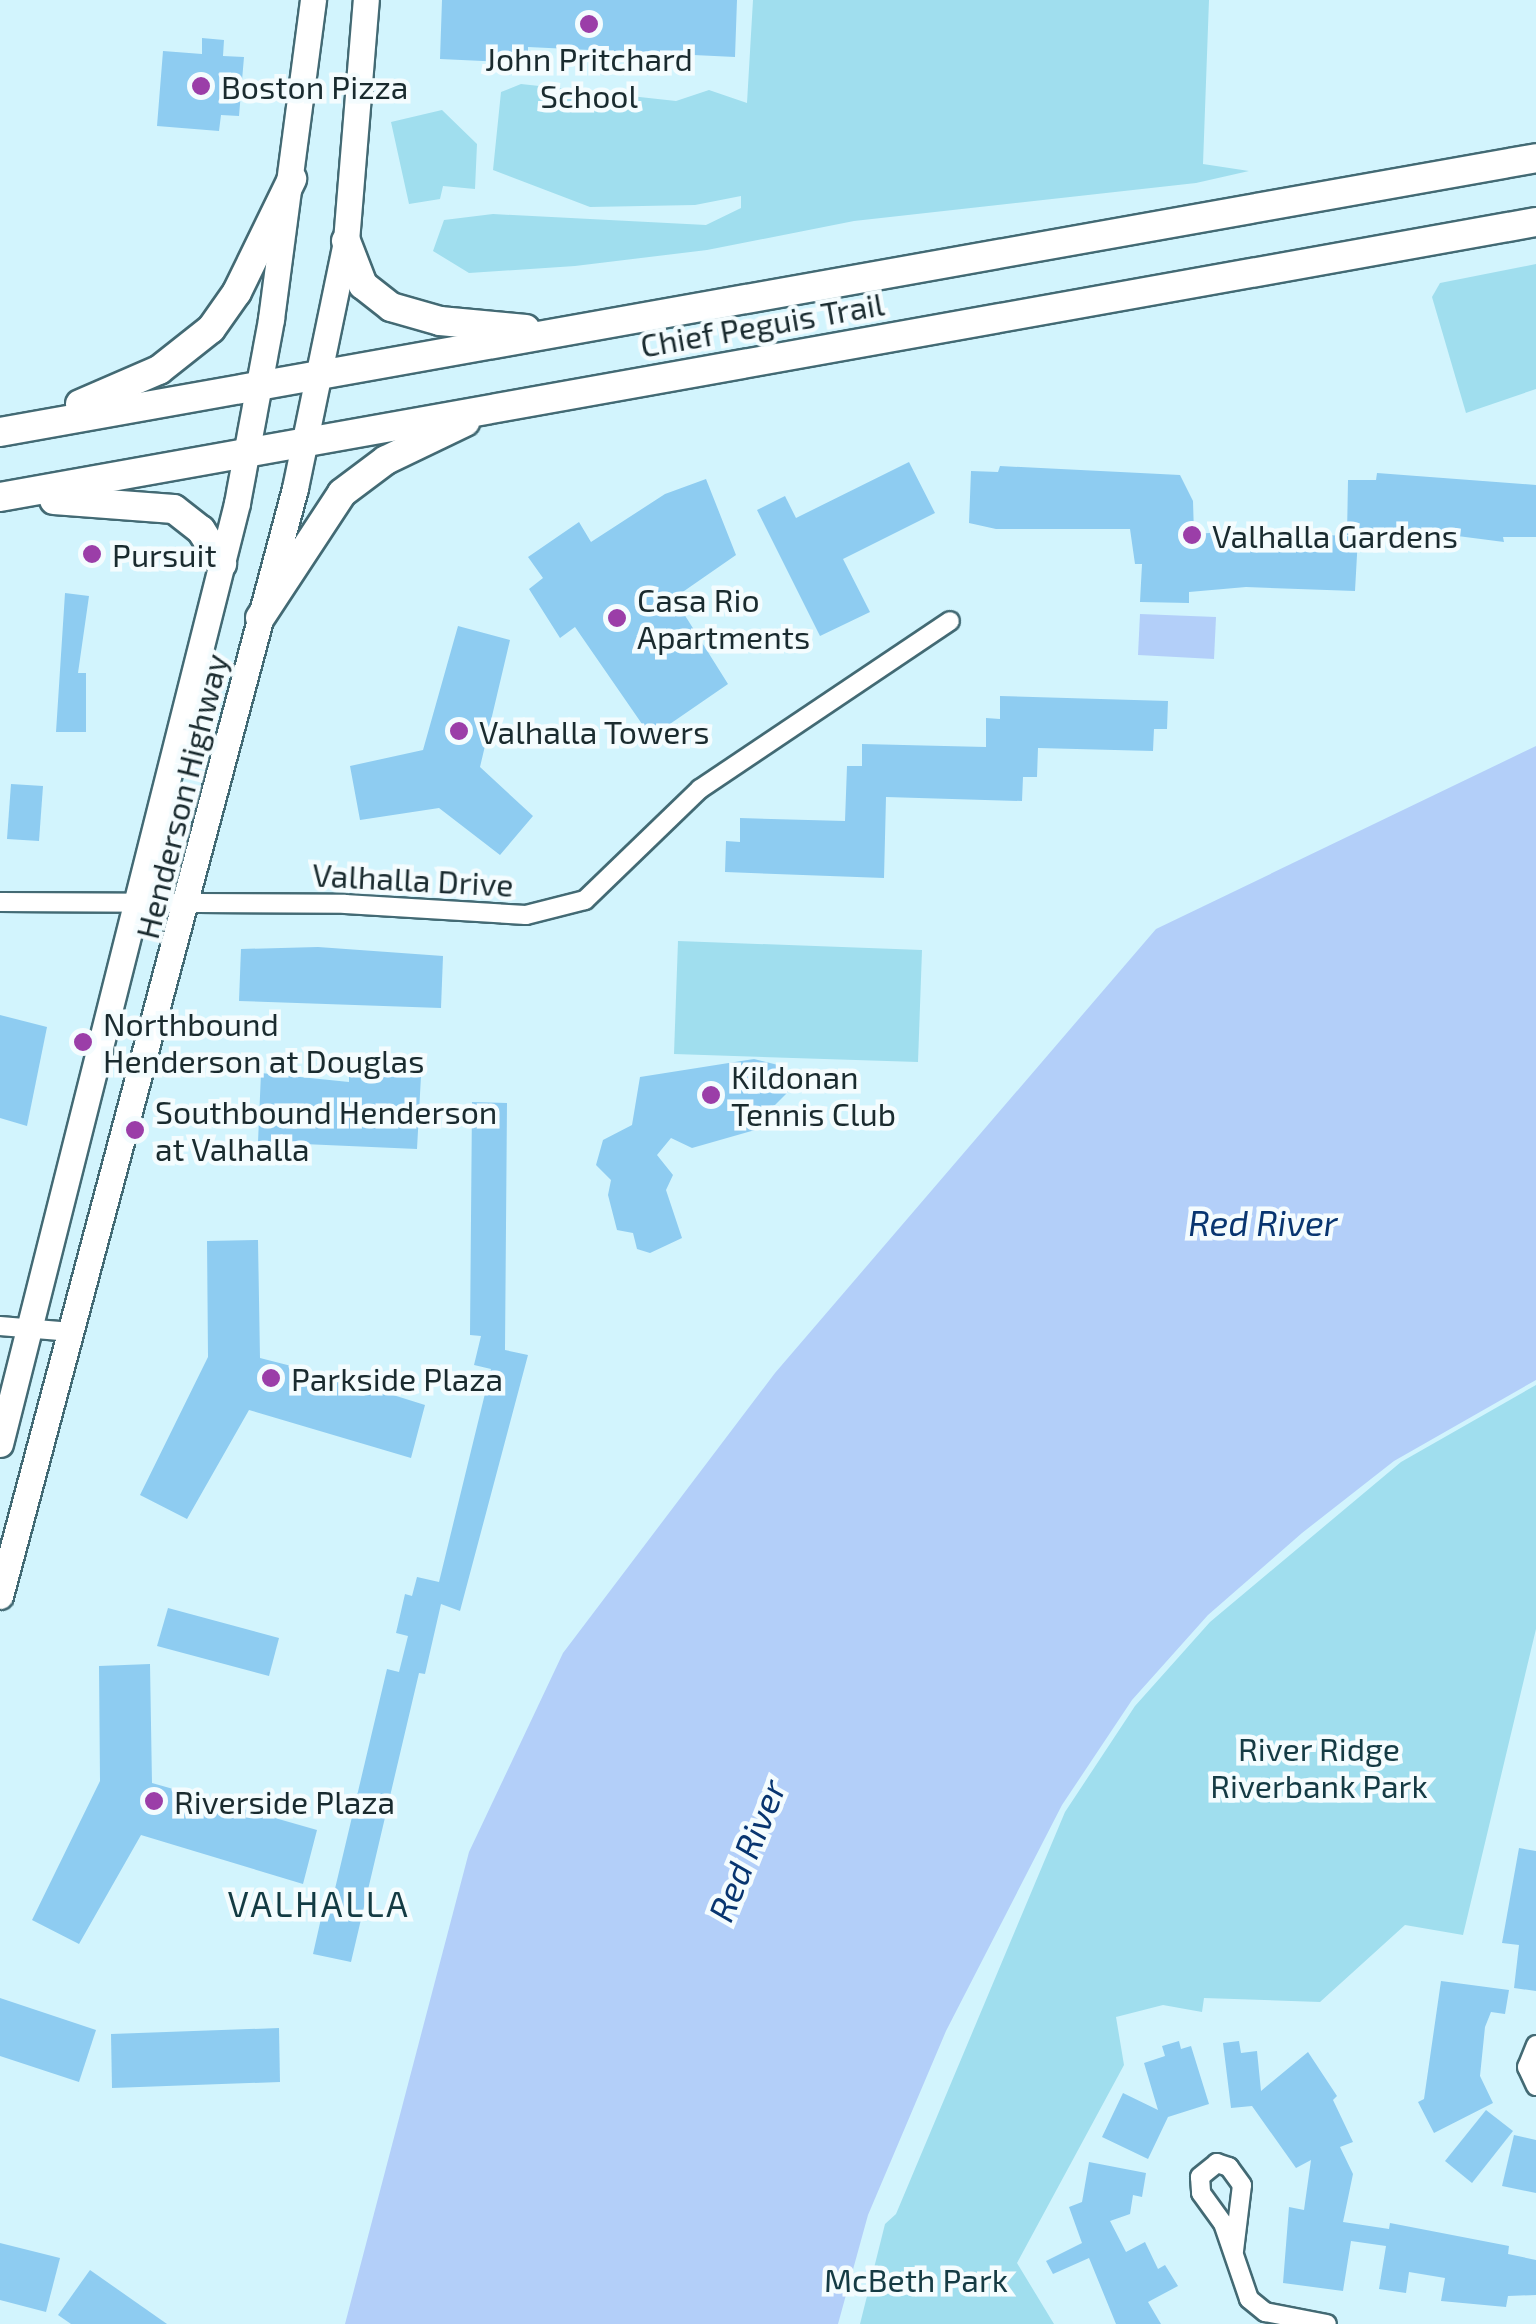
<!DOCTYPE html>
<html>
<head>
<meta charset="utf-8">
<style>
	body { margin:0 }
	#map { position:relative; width:1536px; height:2324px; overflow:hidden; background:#d2f4fd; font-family:"Exo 2",sans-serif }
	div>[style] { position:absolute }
	.green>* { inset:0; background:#a0deee }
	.water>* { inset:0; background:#b3cff9 }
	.building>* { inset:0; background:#8eccf1 }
	.roads { filter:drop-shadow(2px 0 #436a74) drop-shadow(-2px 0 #436a74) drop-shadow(0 2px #436a74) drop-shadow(0 -2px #436a74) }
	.street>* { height:18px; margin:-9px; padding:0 9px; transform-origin:9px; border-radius:9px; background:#fff }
	.secondary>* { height:25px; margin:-12.5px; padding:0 12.5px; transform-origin:12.5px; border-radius:12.5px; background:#fff }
	.primary>* { height:28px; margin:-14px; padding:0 14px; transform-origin:14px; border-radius:14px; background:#fff }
	.dots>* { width:28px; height:28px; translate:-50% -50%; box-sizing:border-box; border:5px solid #f4fcfe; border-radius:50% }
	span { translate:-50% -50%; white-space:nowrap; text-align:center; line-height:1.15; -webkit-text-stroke:9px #f4fcfe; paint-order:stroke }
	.poi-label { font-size:32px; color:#1a2b2f }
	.left { translate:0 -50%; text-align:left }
	.street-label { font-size:32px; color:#1a2b2f }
	.park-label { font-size:32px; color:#153b44 }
	.water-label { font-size:35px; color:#083570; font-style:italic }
	.neighbourhood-label { font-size:35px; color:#133b43; letter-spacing:2.5px }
</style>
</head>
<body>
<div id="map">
	<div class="green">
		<div style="clip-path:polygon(753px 0,1209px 0,1203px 164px,1249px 171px,1196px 183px,854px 221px,707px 250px,575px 266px,469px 273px,433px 251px,444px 220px,493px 214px,706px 225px,741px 208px,741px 196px,695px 205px,590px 207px,493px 170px,501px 92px,521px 84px,676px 101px,709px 90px,747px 103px)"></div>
		<div style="clip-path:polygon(442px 110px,477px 144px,475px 189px,443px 186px,440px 199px,409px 204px,391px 122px)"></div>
		<div style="clip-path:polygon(1536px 264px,1536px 389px,1466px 413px,1432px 297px,1440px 283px)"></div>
		<div style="clip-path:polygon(678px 941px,922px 950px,918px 1062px,674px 1054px)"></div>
		<div style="clip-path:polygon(1536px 1385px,1536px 1629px,1463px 1935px,1405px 1925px,1320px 2002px,1204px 1998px,1202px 2012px,1163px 2005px,1116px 2017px,1124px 2065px,1017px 2263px,1054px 2324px,860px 2324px,885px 2224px,896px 2214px,1065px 1812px,1135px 1706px,1210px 1622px,1401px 1462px)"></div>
	</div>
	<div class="water">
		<div style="clip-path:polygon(1140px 614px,1216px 617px,1214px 659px,1138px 655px)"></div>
		<div style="clip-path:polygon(1536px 746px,1536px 1380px,1394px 1461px,1302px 1533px,1208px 1615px,1132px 1700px,1062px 1805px,946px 2031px,868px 2215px,838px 2324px,345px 2324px,469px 1852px,563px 1653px,775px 1373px,1156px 929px)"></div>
	</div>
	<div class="building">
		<div style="clip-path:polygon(442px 0,737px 0,735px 57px,528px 47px,528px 63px,440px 59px)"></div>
		<div style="clip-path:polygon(202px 38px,224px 40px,223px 56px,244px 57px,239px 116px,221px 115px,219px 131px,157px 126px,163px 51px,202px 54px)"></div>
		<div style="clip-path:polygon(909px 462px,935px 513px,843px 559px,870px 612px,820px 636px,757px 510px,785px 496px,796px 518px)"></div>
		<div style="clip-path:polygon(1000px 466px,1180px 475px,1193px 501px,1194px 534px,1255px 530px,1358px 537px,1355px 591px,1246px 587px,1189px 592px,1189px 603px,1140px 602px,1142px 564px,1135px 564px,1130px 529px,996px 529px,969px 523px,971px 471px,998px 472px)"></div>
		<div style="clip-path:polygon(1377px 473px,1536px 485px,1536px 537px,1503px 537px,1504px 542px,1442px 534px,1347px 535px,1348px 480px,1376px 480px)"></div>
		<div style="clip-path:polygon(706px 479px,736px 555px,674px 598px,728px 684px,651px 737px,575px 627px,560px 638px,529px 589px,543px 578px,528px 557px,579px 522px,591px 542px,665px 494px)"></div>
		<div style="clip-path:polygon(65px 593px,89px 596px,78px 673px,86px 673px,86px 732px,56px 732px)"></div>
		<div style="clip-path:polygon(458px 626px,510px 640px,480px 767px,533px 816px,500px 855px,439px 808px,360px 820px,350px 766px,423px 750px)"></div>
		<div style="clip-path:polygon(1000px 696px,1168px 701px,1167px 729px,1154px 729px,1153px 751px,1038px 748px,1037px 777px,1023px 777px,1022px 801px,886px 797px,884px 878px,725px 872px,726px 841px,740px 842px,740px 818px,845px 821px,847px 766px,862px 766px,862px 744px,986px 747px,986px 718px,1000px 719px)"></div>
		<div style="clip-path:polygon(11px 784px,43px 786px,39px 841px,7px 839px)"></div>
		<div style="clip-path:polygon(318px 947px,443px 956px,441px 1008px,239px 1001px,241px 949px)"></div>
		<div style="clip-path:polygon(0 1015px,47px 1027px,27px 1126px,0 1118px)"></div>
		<div style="clip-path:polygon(754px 1059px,778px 1065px,797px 1083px,775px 1105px,763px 1107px,762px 1128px,692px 1148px,671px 1138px,657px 1155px,673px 1175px,666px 1190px,682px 1238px,650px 1253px,637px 1249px,633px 1233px,617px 1230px,608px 1195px,611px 1180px,596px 1165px,603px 1140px,632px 1125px,640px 1077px)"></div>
		<div style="clip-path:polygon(261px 1073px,349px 1082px,349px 1073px,421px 1076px,417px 1149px,258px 1142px)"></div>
		<div style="clip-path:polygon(472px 1102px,507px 1103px,505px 1350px,528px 1355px,460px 1611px,441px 1604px,425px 1674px,419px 1673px,351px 1962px,313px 1954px,327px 1892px,334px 1893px,387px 1669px,399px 1672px,408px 1636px,396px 1633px,405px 1594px,412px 1596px,417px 1577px,439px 1582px,491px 1369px,474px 1365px,481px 1336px,470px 1335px)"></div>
		<div style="clip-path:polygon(258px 1240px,260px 1358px,346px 1380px,347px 1370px,378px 1377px,374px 1389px,425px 1405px,411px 1458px,249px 1410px,187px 1519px,140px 1495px,208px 1357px,207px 1241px)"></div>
		<div style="clip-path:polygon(168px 1608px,279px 1638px,269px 1676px,157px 1646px)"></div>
		<div style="clip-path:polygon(150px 1664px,152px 1783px,317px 1830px,303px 1884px,141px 1835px,79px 1944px,32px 1920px,100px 1781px,99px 1666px)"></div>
		<div style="clip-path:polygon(1519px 1848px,1536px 1851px,1536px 1991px,1514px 1988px,1519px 1945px,1502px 1943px)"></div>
		<div style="clip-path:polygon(1441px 1981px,1509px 1990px,1505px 2014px,1491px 2012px,1485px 2027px,1480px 2076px,1493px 2103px,1434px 2133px,1418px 2102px,1424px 2099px)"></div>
		<div style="clip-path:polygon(0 1998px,96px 2030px,79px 2082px,0 2056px)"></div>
		<div style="clip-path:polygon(279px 2028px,280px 2082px,112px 2088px,111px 2034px)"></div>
		<div style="clip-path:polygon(1179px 2041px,1181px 2049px,1191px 2046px,1209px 2104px,1168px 2117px,1148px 2159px,1102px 2137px,1123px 2093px,1158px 2110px,1144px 2063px,1165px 2056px,1162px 2046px)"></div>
		<div style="clip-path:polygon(1239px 2041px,1241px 2053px,1257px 2051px,1261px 2091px,1308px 2052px,1337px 2096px,1333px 2100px,1353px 2142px,1340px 2147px,1353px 2174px,1343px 2222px,1389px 2229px,1390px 2223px,1509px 2246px,1508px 2254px,1536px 2260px,1536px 2295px,1508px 2296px,1506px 2307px,1441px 2301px,1445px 2278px,1409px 2272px,1406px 2293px,1379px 2289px,1386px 2246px,1351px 2241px,1343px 2291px,1283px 2283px,1289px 2207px,1304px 2210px,1311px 2160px,1296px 2168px,1252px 2106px,1231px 2108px,1223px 2043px)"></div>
		<div style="clip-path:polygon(1486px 2110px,1513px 2131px,1472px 2183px,1445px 2161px)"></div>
		<div style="clip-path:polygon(1514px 2135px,1536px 2140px,1536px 2193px,1502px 2186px)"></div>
		<div style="clip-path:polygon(1089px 2162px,1146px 2173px,1142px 2197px,1133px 2195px,1130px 2214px,1110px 2221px,1126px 2252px,1145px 2242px,1158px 2269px,1165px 2265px,1178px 2286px,1148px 2302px,1161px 2324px,1116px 2324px,1089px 2258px,1053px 2274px,1046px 2261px,1082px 2243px,1069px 2207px,1082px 2202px)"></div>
		<div style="clip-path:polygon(0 2243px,60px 2258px,46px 2312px,0 2300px)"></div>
		<div style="clip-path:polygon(90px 2270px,167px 2324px,71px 2324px,58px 2315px)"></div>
	</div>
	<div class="roads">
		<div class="street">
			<div style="left:0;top:902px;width:345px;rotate:0.3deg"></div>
			<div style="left:345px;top:904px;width:181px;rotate:3.5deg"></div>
			<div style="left:526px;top:915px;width:61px;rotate:-14.3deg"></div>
			<div style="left:585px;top:900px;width:160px;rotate:-44deg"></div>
			<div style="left:700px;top:789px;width:301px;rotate:-33.9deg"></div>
			<div style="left:0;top:1326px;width:72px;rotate:4.8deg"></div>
			<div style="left:1536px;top:2045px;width:24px;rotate:112deg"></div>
			<div style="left:1527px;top:2067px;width:21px;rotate:65deg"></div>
			<div style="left:1234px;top:2251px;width:66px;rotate:-83.1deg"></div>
			<div style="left:1242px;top:2185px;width:22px;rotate:-126deg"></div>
			<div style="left:1229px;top:2167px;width:13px;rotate:-162deg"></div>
			<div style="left:1217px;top:2163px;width:22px;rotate:141deg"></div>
			<div style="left:1200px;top:2177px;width:16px;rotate:86deg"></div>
			<div style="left:1201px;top:2193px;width:37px;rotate:54deg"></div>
			<div style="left:1223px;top:2223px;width:80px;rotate:71.1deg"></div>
			<div style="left:1249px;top:2299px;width:21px;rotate:39deg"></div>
			<div style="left:1265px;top:2312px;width:63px;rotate:11deg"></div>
		</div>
		<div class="secondary">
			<div style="left:0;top:1444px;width:970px;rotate:-75.86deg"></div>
			<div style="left:237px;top:503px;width:187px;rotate:-79.5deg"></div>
			<div style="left:271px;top:319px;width:322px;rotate:-82.5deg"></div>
			<div style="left:0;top:1596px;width:1147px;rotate:-75.09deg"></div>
			<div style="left:295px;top:488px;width:252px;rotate:-78.3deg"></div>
			<div style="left:346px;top:241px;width:242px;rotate:-85.3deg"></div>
		</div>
		<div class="primary">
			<div style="left:346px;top:241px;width:47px;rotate:68.9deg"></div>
			<div style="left:363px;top:285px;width:36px;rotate:38deg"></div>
			<div style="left:391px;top:307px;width:51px;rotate:15.9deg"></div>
			<div style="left:440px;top:321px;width:86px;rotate:5.3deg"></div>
			<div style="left:80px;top:404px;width:86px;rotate:-23.3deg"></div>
			<div style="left:159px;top:370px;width:66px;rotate:-38.3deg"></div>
			<div style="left:211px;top:329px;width:45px;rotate:-54.9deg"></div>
			<div style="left:237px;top:292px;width:126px;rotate:-64deg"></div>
			<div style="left:0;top:432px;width:1560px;rotate:-10.11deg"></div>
			<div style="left:0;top:497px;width:1560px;rotate:-10.15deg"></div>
			<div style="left:54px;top:500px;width:120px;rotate:4.3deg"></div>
			<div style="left:174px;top:509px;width:34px;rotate:38deg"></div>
			<div style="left:201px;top:530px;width:40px;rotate:58deg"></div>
			<div style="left:260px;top:618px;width:149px;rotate:-56.7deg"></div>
			<div style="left:342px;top:493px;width:55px;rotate:-36.9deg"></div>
			<div style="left:386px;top:460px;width:88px;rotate:-25.7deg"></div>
		</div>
	</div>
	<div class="dots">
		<div style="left:589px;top:24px;background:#9b3ea8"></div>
		<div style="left:201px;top:86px;background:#9b3ea8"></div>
		<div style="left:1192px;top:535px;background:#9b3ea8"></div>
		<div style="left:92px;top:554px;background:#9b3ea8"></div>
		<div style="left:617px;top:618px;background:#9b3ea8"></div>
		<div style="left:459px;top:731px;background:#9b3ea8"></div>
		<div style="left:83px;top:1042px;background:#9b3ea8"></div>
		<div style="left:711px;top:1095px;background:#9b3ea8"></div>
		<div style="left:135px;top:1130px;background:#9b3ea8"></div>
		<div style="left:271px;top:1378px;background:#9b3ea8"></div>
		<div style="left:154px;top:1801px;background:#9b3ea8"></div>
	</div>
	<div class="poi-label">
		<span style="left:589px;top:77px">John Pritchard<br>School</span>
		<span class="left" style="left:221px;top:86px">Boston Pizza</span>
		<span class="left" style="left:1212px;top:535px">Valhalla Gardens</span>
		<span class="left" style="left:112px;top:554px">Pursuit</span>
		<span class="left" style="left:637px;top:618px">Casa Rio<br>Apartments</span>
		<span class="left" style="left:479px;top:731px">Valhalla Towers</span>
		<span class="left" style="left:103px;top:1042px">Northbound<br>Henderson at Douglas</span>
		<span class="left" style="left:731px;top:1095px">Kildonan<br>Tennis Club</span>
		<span class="left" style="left:155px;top:1130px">Southbound Henderson<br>at Valhalla</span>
		<span class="left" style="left:291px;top:1378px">Parkside Plaza</span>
		<span class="left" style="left:174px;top:1801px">Riverside Plaza</span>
	</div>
	<div class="street-label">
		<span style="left:762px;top:324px;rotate:-10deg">Chief Peguis Trail</span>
		<span style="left:181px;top:796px;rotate:-76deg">Henderson Highway</span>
		<span style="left:413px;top:879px;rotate:3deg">Valhalla Drive</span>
	</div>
	<div class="park-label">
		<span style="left:1319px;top:1767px">River Ridge<br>Riverbank Park</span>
		<span style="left:916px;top:2279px">McBeth Park</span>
	</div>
	<div class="water-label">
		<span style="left:1263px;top:1222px">Red River</span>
		<span style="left:746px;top:1850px;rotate:-68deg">Red River</span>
	</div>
	<div class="neighbourhood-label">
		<span style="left:319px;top:1903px">VALHALLA</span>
	</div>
</div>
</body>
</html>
